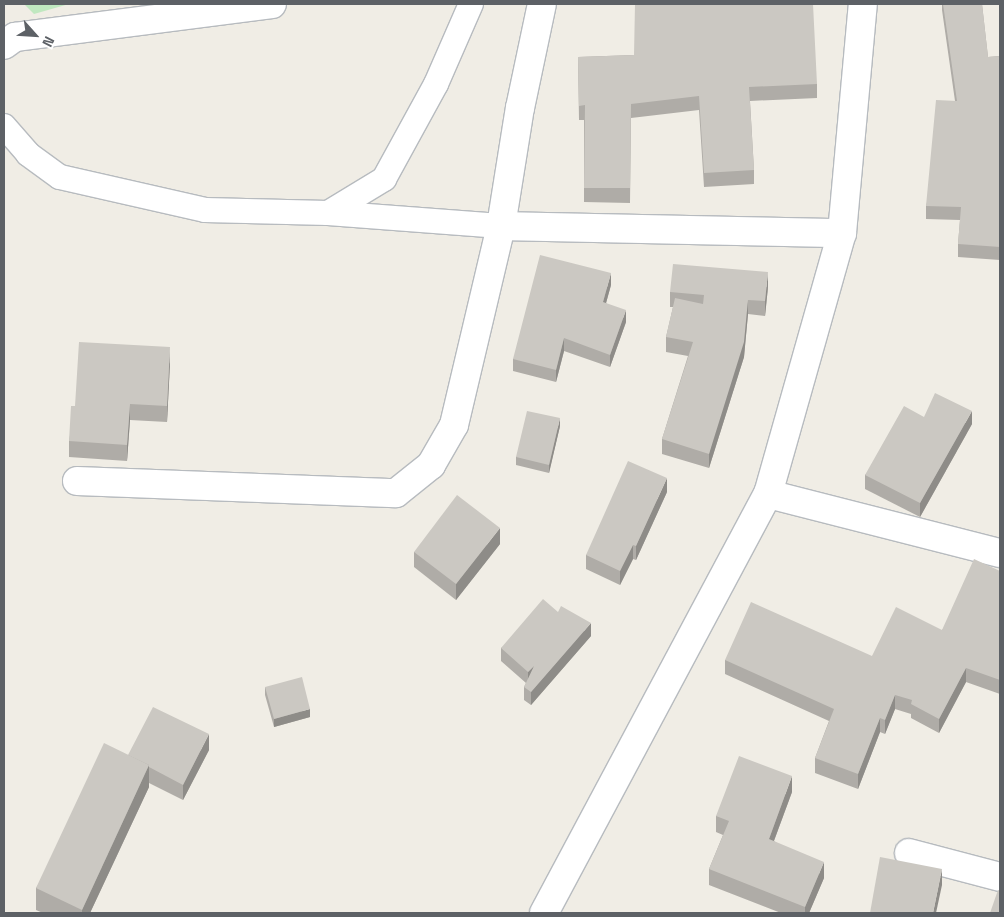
<!DOCTYPE html>
<html>
<head>
<meta charset="utf-8">
<style>
	body { margin:0 }
	#map { position:relative; width:1004px; height:917px; overflow:hidden; background:#f0ede5; font-family:"Space Grotesk",sans-serif }
	div>[style] { position:absolute }
	.green>* { inset:0; background:#c0e8c0 }
	.roads { filter:drop-shadow(1px 0 #b7bbbf) drop-shadow(-1px 0 #b7bbbf) drop-shadow(0 1px #b7bbbf) drop-shadow(0 -1px #b7bbbf) }
	.service>* { height:24px; margin:-12px; padding:0 12px; transform-origin:12px; border-radius:12px; background:#fff }
	.minor>* { height:28px; margin:-14px; padding:0 14px; transform-origin:14px; border-radius:14px; background:#fff }
	.wall>* { inset:0; background:#afaca7 }
	.shaded-wall>* { inset:0; background:#8e8c88 }
	.building>* { inset:0; background:#cbc8c2 }
	span { translate:-50% -50%; white-space:nowrap; text-align:center; line-height:1.15; -webkit-text-stroke:4px #fff; paint-order:stroke }
	.frame { position:absolute; inset:0; border:5px solid #5d6166; pointer-events:none }
	.north { position:absolute; left:10px; top:10px; width:50px; height:50px; -webkit-text-stroke:4px #fff; paint-order:stroke; rotate:116deg; font-size:14px; font-weight:700; line-height:20px; text-align:center; color:#5d6166 }
	.north::after { content:''; display:block; margin:auto; width:18px; height:22px; background:#5d6166; clip-path:polygon(50% 0,100% 100%,50% 72%,0 100%) }
</style>
</head>
<body>
<div id="map">
	<div class="green">
		<div style="clip-path:polygon(24px 4px,69px 4px,34px 14px)"></div>
	</div>
	<div class="roads">
		<div class="service">
			<div style="left:4px;top:126px;width:37px;rotate:49deg"></div>
			<div style="left:28px;top:154px;width:39px;rotate:36deg"></div>
			<div style="left:60px;top:177px;width:149px;rotate:12.8deg"></div>
			<div style="left:205px;top:210px;width:123px;rotate:1.4deg"></div>
			<div style="left:328px;top:213px;width:173px;rotate:4.3deg"></div>
			<div style="left:328px;top:213px;width:66px;rotate:-31.3deg"></div>
			<div style="left:384px;top:179px;width:108px;rotate:-61.3deg"></div>
			<div style="left:436px;top:84px;width:87px;rotate:-66.4deg"></div>
		</div>
		<div class="minor">
			<div style="left:4px;top:45px;width:14px;rotate:-36deg"></div>
			<div style="left:15px;top:37px;width:259px;rotate:-7.3deg"></div>
			<div style="left:501px;top:226px;width:341px;rotate:1.2deg"></div>
			<div style="left:77px;top:481px;width:319px;rotate:2.2deg"></div>
			<div style="left:396px;top:493px;width:45px;rotate:-38.7deg"></div>
			<div style="left:431px;top:465px;width:46px;rotate:-60.1deg"></div>
			<div style="left:454px;top:425px;width:204px;rotate:-76.7deg"></div>
			<div style="left:501px;top:226px;width:120px;rotate:-80.9deg"></div>
			<div style="left:520px;top:108px;width:106px;rotate:-78.1deg"></div>
			<div style="left:768px;top:494px;width:239px;rotate:14.3deg"></div>
			<div style="left:909px;top:853px;width:94px;rotate:14.8deg"></div>
			<div style="left:544px;top:913px;width:475px;rotate:-61.9deg"></div>
			<div style="left:768px;top:494px;width:271px;rotate:-74.2deg"></div>
			<div style="left:842px;top:233px;width:230px;rotate:-84.8deg"></div>
		</div>
	</div>
	<div class="wall">
		<div style="clip-path:polygon(942px 4px,982px 4px,988px 57px,1000px 56px,1000px 260px,958px 257px,958px 244px,960px 220px,926px 219px,926px 206px,955px 101px,942px 10px)"></div>
		<div style="clip-path:polygon(634px 55px,817px 84px,817px 98px,750px 101px,754px 170px,754px 184px,704px 187px,699px 110px,631px 118px,630px 203px,584px 202px,584px 120px,579px 120px,578px 57px)"></div>
		<div style="clip-path:polygon(611px 285px,606px 303px,626px 322px,610px 367px,564px 351px,556px 382px,513px 371px,513px 359px)"></div>
		<div style="clip-path:polygon(768px 287px,765px 316px,748px 314px,744px 357px,709px 468px,662px 454px,662px 439px,688px 356px,666px 352px,666px 337px,673px 307px,670px 307px,670px 292px)"></div>
		<div style="clip-path:polygon(170px 363px,167px 422px,130px 420px,127px 461px,69px 457px,69px 441px,75px 406px)"></div>
		<div style="clip-path:polygon(924px 417px,972px 424px,920px 517px,865px 489px,865px 475px)"></div>
		<div style="clip-path:polygon(560px 426px,549px 473px,516px 465px,516px 457px)"></div>
		<div style="clip-path:polygon(667px 492px,636px 560px,633px 559px,620px 585px,586px 569px,586px 555px)"></div>
		<div style="clip-path:polygon(500px 544px,456px 600px,414px 567px,414px 552px)"></div>
		<div style="clip-path:polygon(1000px 571px,1000px 694px,966px 682px,939px 733px,911px 718px,911px 714px,895px 709px,885px 734px,880px 732px,858px 789px,815px 773px,815px 758px,829px 721px,725px 674px,725px 660px,872px 656px,942px 630px)"></div>
		<div style="clip-path:polygon(558px 612px,591px 636px,531px 705px,524px 700px,524px 687px,526px 683px,501px 661px,501px 648px)"></div>
		<div style="clip-path:polygon(265px 687px,310px 717px,274px 727px,265px 695px)"></div>
		<div style="clip-path:polygon(209px 750px,183px 800px,149px 783px,149px 787px,90px 913px,43px 913px,36px 910px,36px 888px,128px 755px)"></div>
		<div style="clip-path:polygon(792px 792px,774px 841px,824px 878px,809px 913px,781px 913px,709px 885px,709px 869px,723px 835px,716px 832px,716px 816px)"></div>
	</div>
	<div class="shaded-wall">
		<div style="clip-path:polygon(768px 272px,768px 287px,765px 316px,765px 301px)"></div>
		<div style="clip-path:polygon(611px 273px,611px 285px,603px 314px,603px 302px)"></div>
		<div style="clip-path:polygon(748px 300px,748px 314px,744px 357px,709px 468px,709px 454px)"></div>
		<div style="clip-path:polygon(626px 310px,626px 322px,610px 367px,610px 355px)"></div>
		<div style="clip-path:polygon(564px 338px,564px 351px,556px 382px,556px 370px)"></div>
		<div style="clip-path:polygon(170px 347px,170px 363px,167px 422px,167px 406px)"></div>
		<div style="clip-path:polygon(130px 404px,130px 420px,127px 461px,127px 445px)"></div>
		<div style="clip-path:polygon(972px 411px,972px 424px,920px 517px,920px 503px)"></div>
		<div style="clip-path:polygon(560px 418px,560px 426px,549px 473px,549px 465px)"></div>
		<div style="clip-path:polygon(667px 478px,667px 492px,636px 560px,636px 546px)"></div>
		<div style="clip-path:polygon(500px 528px,500px 544px,456px 600px,456px 584px)"></div>
		<div style="clip-path:polygon(633px 545px,633px 559px,620px 585px,620px 571px)"></div>
		<div style="clip-path:polygon(591px 623px,591px 636px,531px 705px,531px 692px)"></div>
		<div style="clip-path:polygon(534px 666px,528px 685px,528px 672px)"></div>
		<div style="clip-path:polygon(966px 668px,966px 682px,939px 733px,939px 719px)"></div>
		<div style="clip-path:polygon(895px 695px,895px 709px,885px 734px,885px 720px)"></div>
		<div style="clip-path:polygon(310px 709px,310px 717px,274px 727px,274px 719px)"></div>
		<div style="clip-path:polygon(880px 718px,880px 732px,858px 789px,858px 774px)"></div>
		<div style="clip-path:polygon(209px 734px,209px 750px,183px 800px,183px 785px)"></div>
		<div style="clip-path:polygon(149px 765px,149px 787px,90px 913px,82px 913px,82px 910px)"></div>
		<div style="clip-path:polygon(792px 776px,792px 792px,769px 854px,769px 839px)"></div>
		<div style="clip-path:polygon(824px 862px,824px 878px,809px 913px,805px 913px,805px 907px)"></div>
		<div style="clip-path:polygon(942px 869px,942px 885px,936px 913px,933px 913px)"></div>
	</div>
	<div class="building">
		<div style="clip-path:polygon(635px 4px,813px 4px,817px 84px,749px 87px,754px 170px,704px 173px,699px 96px,631px 104px,630px 188px,584px 188px,585px 105px,579px 106px,578px 57px,634px 55px)"></div>
		<div style="clip-path:polygon(943px 4px,982px 4px,988px 57px,1000px 56px,1000px 190px,999px 213px,1000px 213px,1000px 247px,958px 244px,961px 207px,926px 206px,936px 100px,957px 101px)"></div>
		<div style="clip-path:polygon(540px 255px,611px 273px,603px 302px,626px 310px,610px 355px,564px 338px,556px 370px,513px 359px)"></div>
		<div style="clip-path:polygon(673px 264px,768px 272px,765px 301px,748px 300px,744px 342px,709px 454px,662px 439px,693px 342px,666px 337px,675px 298px,703px 304px,704px 295px,670px 292px)"></div>
		<div style="clip-path:polygon(79px 342px,170px 347px,167px 406px,130px 404px,127px 445px,69px 441px,71px 406px,75px 406px)"></div>
		<div style="clip-path:polygon(935px 393px,972px 411px,920px 503px,865px 475px,904px 406px,924px 417px)"></div>
		<div style="clip-path:polygon(527px 411px,560px 418px,549px 465px,516px 457px)"></div>
		<div style="clip-path:polygon(628px 461px,667px 478px,636px 546px,633px 545px,620px 571px,586px 555px)"></div>
		<div style="clip-path:polygon(457px 495px,500px 528px,456px 584px,414px 552px)"></div>
		<div style="clip-path:polygon(974px 559px,1000px 571px,1000px 680px,966px 668px,939px 719px,911px 704px,912px 700px,895px 695px,885px 720px,880px 718px,858px 774px,815px 758px,834px 709px,725px 660px,751px 602px,872px 656px,896px 607px,942px 630px)"></div>
		<div style="clip-path:polygon(543px 599px,558px 612px,561px 606px,591px 623px,531px 692px,524px 687px,534px 666px,528px 672px,501px 648px)"></div>
		<div style="clip-path:polygon(302px 677px,310px 709px,274px 719px,265px 687px)"></div>
		<div style="clip-path:polygon(153px 707px,209px 734px,183px 785px,149px 767px,149px 765px,128px 755px)"></div>
		<div style="clip-path:polygon(104px 743px,149px 765px,82px 910px,36px 888px)"></div>
		<div style="clip-path:polygon(739px 756px,792px 776px,769px 839px,824px 862px,805px 907px,709px 869px,729px 821px,716px 816px)"></div>
		<div style="clip-path:polygon(880px 857px,942px 869px,933px 913px,870px 913px)"></div>
		<div style="clip-path:polygon(998px 890px,1000px 891px,1000px 913px,990px 913px)"></div>
	</div>
	<div class="frame"></div>
	<div class="north">N</div>
</div>
</body>
</html>
